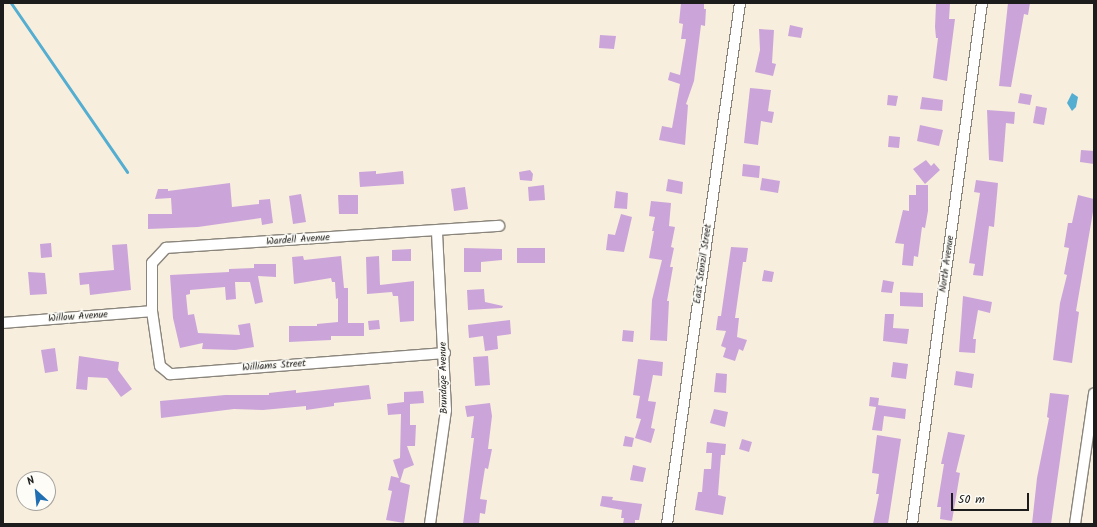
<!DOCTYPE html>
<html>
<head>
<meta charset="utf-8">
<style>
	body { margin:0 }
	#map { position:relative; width:1097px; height:527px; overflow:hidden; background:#f8eedd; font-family:Kalam,sans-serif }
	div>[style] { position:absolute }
	.water>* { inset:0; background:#53aed1 }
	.stream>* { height:3px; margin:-1.5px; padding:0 1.5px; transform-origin:1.5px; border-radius:1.5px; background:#53aed1 }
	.building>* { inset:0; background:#cba5da }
	.roads { filter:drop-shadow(1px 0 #8a857c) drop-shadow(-1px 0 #8a857c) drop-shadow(0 1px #8a857c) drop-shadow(0 -1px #8a857c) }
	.minor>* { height:10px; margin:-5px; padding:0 5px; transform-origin:5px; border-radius:5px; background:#fff }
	span { translate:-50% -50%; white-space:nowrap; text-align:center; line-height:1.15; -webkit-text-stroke:3.5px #fdfcf7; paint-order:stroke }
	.street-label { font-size:10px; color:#1c1c1c }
	.frame { position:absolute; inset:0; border:4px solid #1c1c1c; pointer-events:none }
	.north { position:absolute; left:16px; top:471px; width:40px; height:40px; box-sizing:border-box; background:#fdfcf7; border:1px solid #a3a29f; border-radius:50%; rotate:333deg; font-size:11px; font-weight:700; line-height:16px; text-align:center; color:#1c1c1c }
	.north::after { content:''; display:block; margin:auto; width:14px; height:18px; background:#1f6fb2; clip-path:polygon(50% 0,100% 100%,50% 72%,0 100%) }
	.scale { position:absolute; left:951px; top:493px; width:78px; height:18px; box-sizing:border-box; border:2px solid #1c1c1c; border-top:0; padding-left:5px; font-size:12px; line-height:14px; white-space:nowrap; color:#1c1c1c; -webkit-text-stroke:3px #fdfcf7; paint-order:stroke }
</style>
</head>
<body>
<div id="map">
	<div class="water">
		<div style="clip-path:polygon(1072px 93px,1078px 97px,1076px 107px,1072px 111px,1067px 103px)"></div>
	</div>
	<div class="stream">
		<div style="left:11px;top:3px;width:205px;rotate:55.5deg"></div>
	</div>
	<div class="building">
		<div style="clip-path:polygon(681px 3px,704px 3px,704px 9px,706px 9px,705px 26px,701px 25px,694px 81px,686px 104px,688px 105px,685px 145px,659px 140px,662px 126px,672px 128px,680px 84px,668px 80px,670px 72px,680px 75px,686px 39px,681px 39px,683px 24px,679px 23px)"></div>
		<div style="clip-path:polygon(1008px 3px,1030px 3px,1028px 15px,1024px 14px,1011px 87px,999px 86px)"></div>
		<div style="clip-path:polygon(936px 4px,950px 4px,949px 19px,955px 19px,947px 81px,933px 78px,938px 38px,936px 38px,935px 27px)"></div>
		<div style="clip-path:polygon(790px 25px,803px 28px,801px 38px,788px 36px)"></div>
		<div style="clip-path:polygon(759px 29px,774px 30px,772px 63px,776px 64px,773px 76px,755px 72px,760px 50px)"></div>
		<div style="clip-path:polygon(600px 35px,616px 36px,614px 49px,599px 48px)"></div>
		<div style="clip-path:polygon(750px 88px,771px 90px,768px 111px,774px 112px,772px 123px,761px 121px,758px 145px,744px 143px)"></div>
		<div style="clip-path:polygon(1020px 93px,1032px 95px,1030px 105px,1018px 103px)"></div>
		<div style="clip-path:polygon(888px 95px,898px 96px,896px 106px,887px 105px)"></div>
		<div style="clip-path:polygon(922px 97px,943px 100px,942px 111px,920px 109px)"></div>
		<div style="clip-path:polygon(1036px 106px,1047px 108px,1044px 125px,1033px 123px)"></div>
		<div style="clip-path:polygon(987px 110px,1015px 112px,1014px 124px,1006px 123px,1003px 162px,989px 160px)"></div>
		<div style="clip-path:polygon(920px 125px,943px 130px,939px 146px,917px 141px)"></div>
		<div style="clip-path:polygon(889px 136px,900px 137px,899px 148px,888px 147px)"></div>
		<div style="clip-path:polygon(1081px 150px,1094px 151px,1094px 164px,1080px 162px)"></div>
		<div style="clip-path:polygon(926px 160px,931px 166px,934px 163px,940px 170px,925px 184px,913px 169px)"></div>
		<div style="clip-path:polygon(743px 164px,760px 166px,759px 178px,742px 176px)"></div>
		<div style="clip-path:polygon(530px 170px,533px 174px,532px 181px,520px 180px,519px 172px)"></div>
		<div style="clip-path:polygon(376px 171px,376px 174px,403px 171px,404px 184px,360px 187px,359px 172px)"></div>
		<div style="clip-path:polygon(762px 178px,780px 181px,778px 193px,760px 190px)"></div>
		<div style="clip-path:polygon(668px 179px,683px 182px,682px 194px,666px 191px)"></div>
		<div style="clip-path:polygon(976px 180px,998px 183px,994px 227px,989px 226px,983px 276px,973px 275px,975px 264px,969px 263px,980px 193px,974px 192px)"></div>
		<div style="clip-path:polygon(230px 183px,232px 207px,259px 204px,259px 200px,270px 199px,273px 223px,262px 225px,261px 218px,198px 227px,148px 229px,148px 214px,172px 214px,171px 198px,155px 199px,158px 189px,168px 189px,168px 191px)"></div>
		<div style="clip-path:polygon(544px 185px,545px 200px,529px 201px,528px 187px)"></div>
		<div style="clip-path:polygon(916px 185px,928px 185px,928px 211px,925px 228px,922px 227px,918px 257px,914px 256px,913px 266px,902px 265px,904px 244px,895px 243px,903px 210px,909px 211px,909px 195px,916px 195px)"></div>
		<div style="clip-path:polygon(465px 187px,468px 209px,454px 211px,451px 189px)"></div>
		<div style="clip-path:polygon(616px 191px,628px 193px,627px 209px,614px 208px)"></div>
		<div style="clip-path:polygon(301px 194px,306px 222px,293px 224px,289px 196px)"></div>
		<div style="clip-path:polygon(338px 195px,358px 195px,358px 214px,339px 214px)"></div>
		<div style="clip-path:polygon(1078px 195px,1094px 199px,1094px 206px,1076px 311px,1079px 312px,1072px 363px,1053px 360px,1060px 303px,1067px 275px,1064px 274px,1069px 248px,1064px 247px,1068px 223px,1072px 223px)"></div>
		<div style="clip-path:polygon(651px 201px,671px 203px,669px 226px,675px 227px,671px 247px,674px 248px,670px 267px,673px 267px,667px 301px,669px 301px,667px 341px,650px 340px,652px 300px,662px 260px,649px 258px,654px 231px,652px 231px,655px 217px,649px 216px)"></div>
		<div style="clip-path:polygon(621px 214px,632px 217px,624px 252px,606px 250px,608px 234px,615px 235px)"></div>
		<div style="clip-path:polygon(51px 243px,52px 257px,41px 258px,40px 244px)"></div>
		<div style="clip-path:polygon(127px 244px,131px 290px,90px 295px,89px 284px,80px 285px,79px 273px,114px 270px,112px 245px)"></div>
		<div style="clip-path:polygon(731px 247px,748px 248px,746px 262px,743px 262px,735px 318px,739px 318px,737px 337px,747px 340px,743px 351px,739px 349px,735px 361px,723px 357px,726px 348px,721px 346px,726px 331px,716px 330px,718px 316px,721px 316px)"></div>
		<div style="clip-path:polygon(464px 248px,502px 249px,502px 260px,481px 262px,481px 272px,464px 272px)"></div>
		<div style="clip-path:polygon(517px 248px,545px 248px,545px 263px,517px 263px)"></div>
		<div style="clip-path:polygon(411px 249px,411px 261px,392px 261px,392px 250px)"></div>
		<div style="clip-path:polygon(303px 256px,304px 260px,341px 256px,344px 288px,348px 288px,348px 323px,364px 323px,364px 336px,331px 336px,331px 340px,289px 342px,289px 326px,317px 326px,317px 324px,338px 322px,338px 298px,336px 299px,335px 282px,332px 282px,331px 278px,294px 284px,292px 257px)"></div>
		<div style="clip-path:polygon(379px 256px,380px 285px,414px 281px,414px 321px,400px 322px,398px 296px,393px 296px,392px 292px,367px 294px,366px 257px)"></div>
		<div style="clip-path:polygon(254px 264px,276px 264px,276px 277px,258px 276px,263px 302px,255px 304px,250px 282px,235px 282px,236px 299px,226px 300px,225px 287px,190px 290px,190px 294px,186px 295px,188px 315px,194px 314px,198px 333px,240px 335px,238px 325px,250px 323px,254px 347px,235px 350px,202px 349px,203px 343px,180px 348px,173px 318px,170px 275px,229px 272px,229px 269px,254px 268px)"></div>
		<div style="clip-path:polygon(764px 270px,774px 272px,772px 282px,762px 281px)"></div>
		<div style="clip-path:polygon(28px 272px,45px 273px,47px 294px,30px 295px)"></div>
		<div style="clip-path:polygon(883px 280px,894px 282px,892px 293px,881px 292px)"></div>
		<div style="clip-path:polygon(484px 289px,485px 302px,503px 306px,502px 308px,468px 310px,467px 290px)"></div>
		<div style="clip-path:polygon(900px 292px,923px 293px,923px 307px,900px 306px)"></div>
		<div style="clip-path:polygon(963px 296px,992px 302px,990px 313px,978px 310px,973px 339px,976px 339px,975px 353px,959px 352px)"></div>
		<div style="clip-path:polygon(885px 314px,894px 314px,893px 328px,909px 329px,907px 344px,883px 341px)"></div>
		<div style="clip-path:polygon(379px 320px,380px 329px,369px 330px,368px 321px)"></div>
		<div style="clip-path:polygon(510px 320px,511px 334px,497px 336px,498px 349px,485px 351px,483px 336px,469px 338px,468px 325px)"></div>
		<div style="clip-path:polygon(623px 330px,634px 331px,633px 342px,622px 341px)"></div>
		<div style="clip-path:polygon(55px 348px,58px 371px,45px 373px,41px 350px)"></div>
		<div style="clip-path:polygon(79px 356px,119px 362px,118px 370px,132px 389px,121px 397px,107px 378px,88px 377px,87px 390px,76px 389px)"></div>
		<div style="clip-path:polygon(488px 356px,490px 385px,475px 386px,473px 357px)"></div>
		<div style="clip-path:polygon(638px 359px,663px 362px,662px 376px,653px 375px,648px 401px,656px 402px,651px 428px,655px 429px,651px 443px,635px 438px,641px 419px,636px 418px,640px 396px,633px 395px)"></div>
		<div style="clip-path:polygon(893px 362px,908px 364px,906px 379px,891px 377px)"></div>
		<div style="clip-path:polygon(956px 371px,974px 374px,972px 388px,954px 385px)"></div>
		<div style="clip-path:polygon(716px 373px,727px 374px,726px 393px,714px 392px)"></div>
		<div style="clip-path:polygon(369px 385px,371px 399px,334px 403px,334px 406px,306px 410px,306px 406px,263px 410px,234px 409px,161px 418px,160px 401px,225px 395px,269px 395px,269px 393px,296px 390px,296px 393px)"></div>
		<div style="clip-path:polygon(423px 391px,424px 403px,410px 404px,410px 425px,416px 425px,415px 446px,407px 446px,414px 465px,404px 469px,400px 482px,410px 485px,404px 523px,386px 520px,392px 491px,388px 490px,391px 476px,399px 478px,393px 460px,400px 458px,401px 414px,388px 415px,387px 404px,404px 402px,404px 392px)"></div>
		<div style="clip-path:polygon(1050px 393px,1069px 395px,1061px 453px,1051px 524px,1032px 524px,1037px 478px,1049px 418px,1047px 417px)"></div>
		<div style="clip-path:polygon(870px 397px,879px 398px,878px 405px,906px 409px,905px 419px,884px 416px,882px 431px,872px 430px,876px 407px,869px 406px)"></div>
		<div style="clip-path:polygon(490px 403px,492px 416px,488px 449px,492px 449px,488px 469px,485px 468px,480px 499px,487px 500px,485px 514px,480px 513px,479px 524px,463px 524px,474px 438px,471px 438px,474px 416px,467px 417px,465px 406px)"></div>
		<div style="clip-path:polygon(714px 409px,728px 412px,725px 427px,710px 423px)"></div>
		<div style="clip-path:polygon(948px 432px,965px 435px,956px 472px,960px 473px,952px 521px,940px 519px,941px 507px,937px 507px,944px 464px,941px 464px)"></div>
		<div style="clip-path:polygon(877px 435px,901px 439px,888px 524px,873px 524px,879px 494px,876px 494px,879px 474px,872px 473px)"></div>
		<div style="clip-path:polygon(625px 436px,634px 438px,632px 447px,623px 446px)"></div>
		<div style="clip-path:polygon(742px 439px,752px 442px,749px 452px,739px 449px)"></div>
		<div style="clip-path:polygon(707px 442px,726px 444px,725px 455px,721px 455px,718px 495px,726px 497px,723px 515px,695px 510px,698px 492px,702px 492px,704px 469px,711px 469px,712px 453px,706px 453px)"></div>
		<div style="clip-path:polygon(633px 465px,646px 468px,643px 482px,630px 480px)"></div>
		<div style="clip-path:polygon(602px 496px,613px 497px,612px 500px,642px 504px,639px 520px,635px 520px,635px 524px,623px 524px,624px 518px,621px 518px,622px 510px,600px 506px)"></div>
	</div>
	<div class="roads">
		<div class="minor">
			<div style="left:3px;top:323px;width:149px;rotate:-4.6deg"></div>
			<div style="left:445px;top:353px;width:276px;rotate:175.6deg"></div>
			<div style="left:170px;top:374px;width:13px;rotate:-141deg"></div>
			<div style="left:160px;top:366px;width:56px;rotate:-98.3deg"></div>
			<div style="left:152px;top:311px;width:48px;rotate:-90deg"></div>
			<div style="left:152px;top:263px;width:21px;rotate:-47deg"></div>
			<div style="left:166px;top:248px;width:334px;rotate:-3.8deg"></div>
			<div style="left:430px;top:524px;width:115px;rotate:-82deg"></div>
			<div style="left:446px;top:410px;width:179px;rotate:-92.9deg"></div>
			<div style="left:667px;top:524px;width:526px;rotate:-82.02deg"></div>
			<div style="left:912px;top:524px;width:526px;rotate:-82.35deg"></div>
			<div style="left:1075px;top:524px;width:132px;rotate:-81.7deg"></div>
		</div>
	</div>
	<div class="street-label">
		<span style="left:298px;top:240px;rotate:-4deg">Wardell Avenue</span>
		<span style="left:703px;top:264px;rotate:-82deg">East Stenzil Street</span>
		<span style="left:947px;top:264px;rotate:-82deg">North Avenue</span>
		<span style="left:78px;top:317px;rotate:-4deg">Willow Avenue</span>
		<span style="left:274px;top:366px;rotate:-4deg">Williams Street</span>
		<span style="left:444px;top:378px;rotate:-91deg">Brundage Avenue</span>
	</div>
	<div class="frame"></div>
	<div class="north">N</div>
	<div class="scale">50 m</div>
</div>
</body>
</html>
